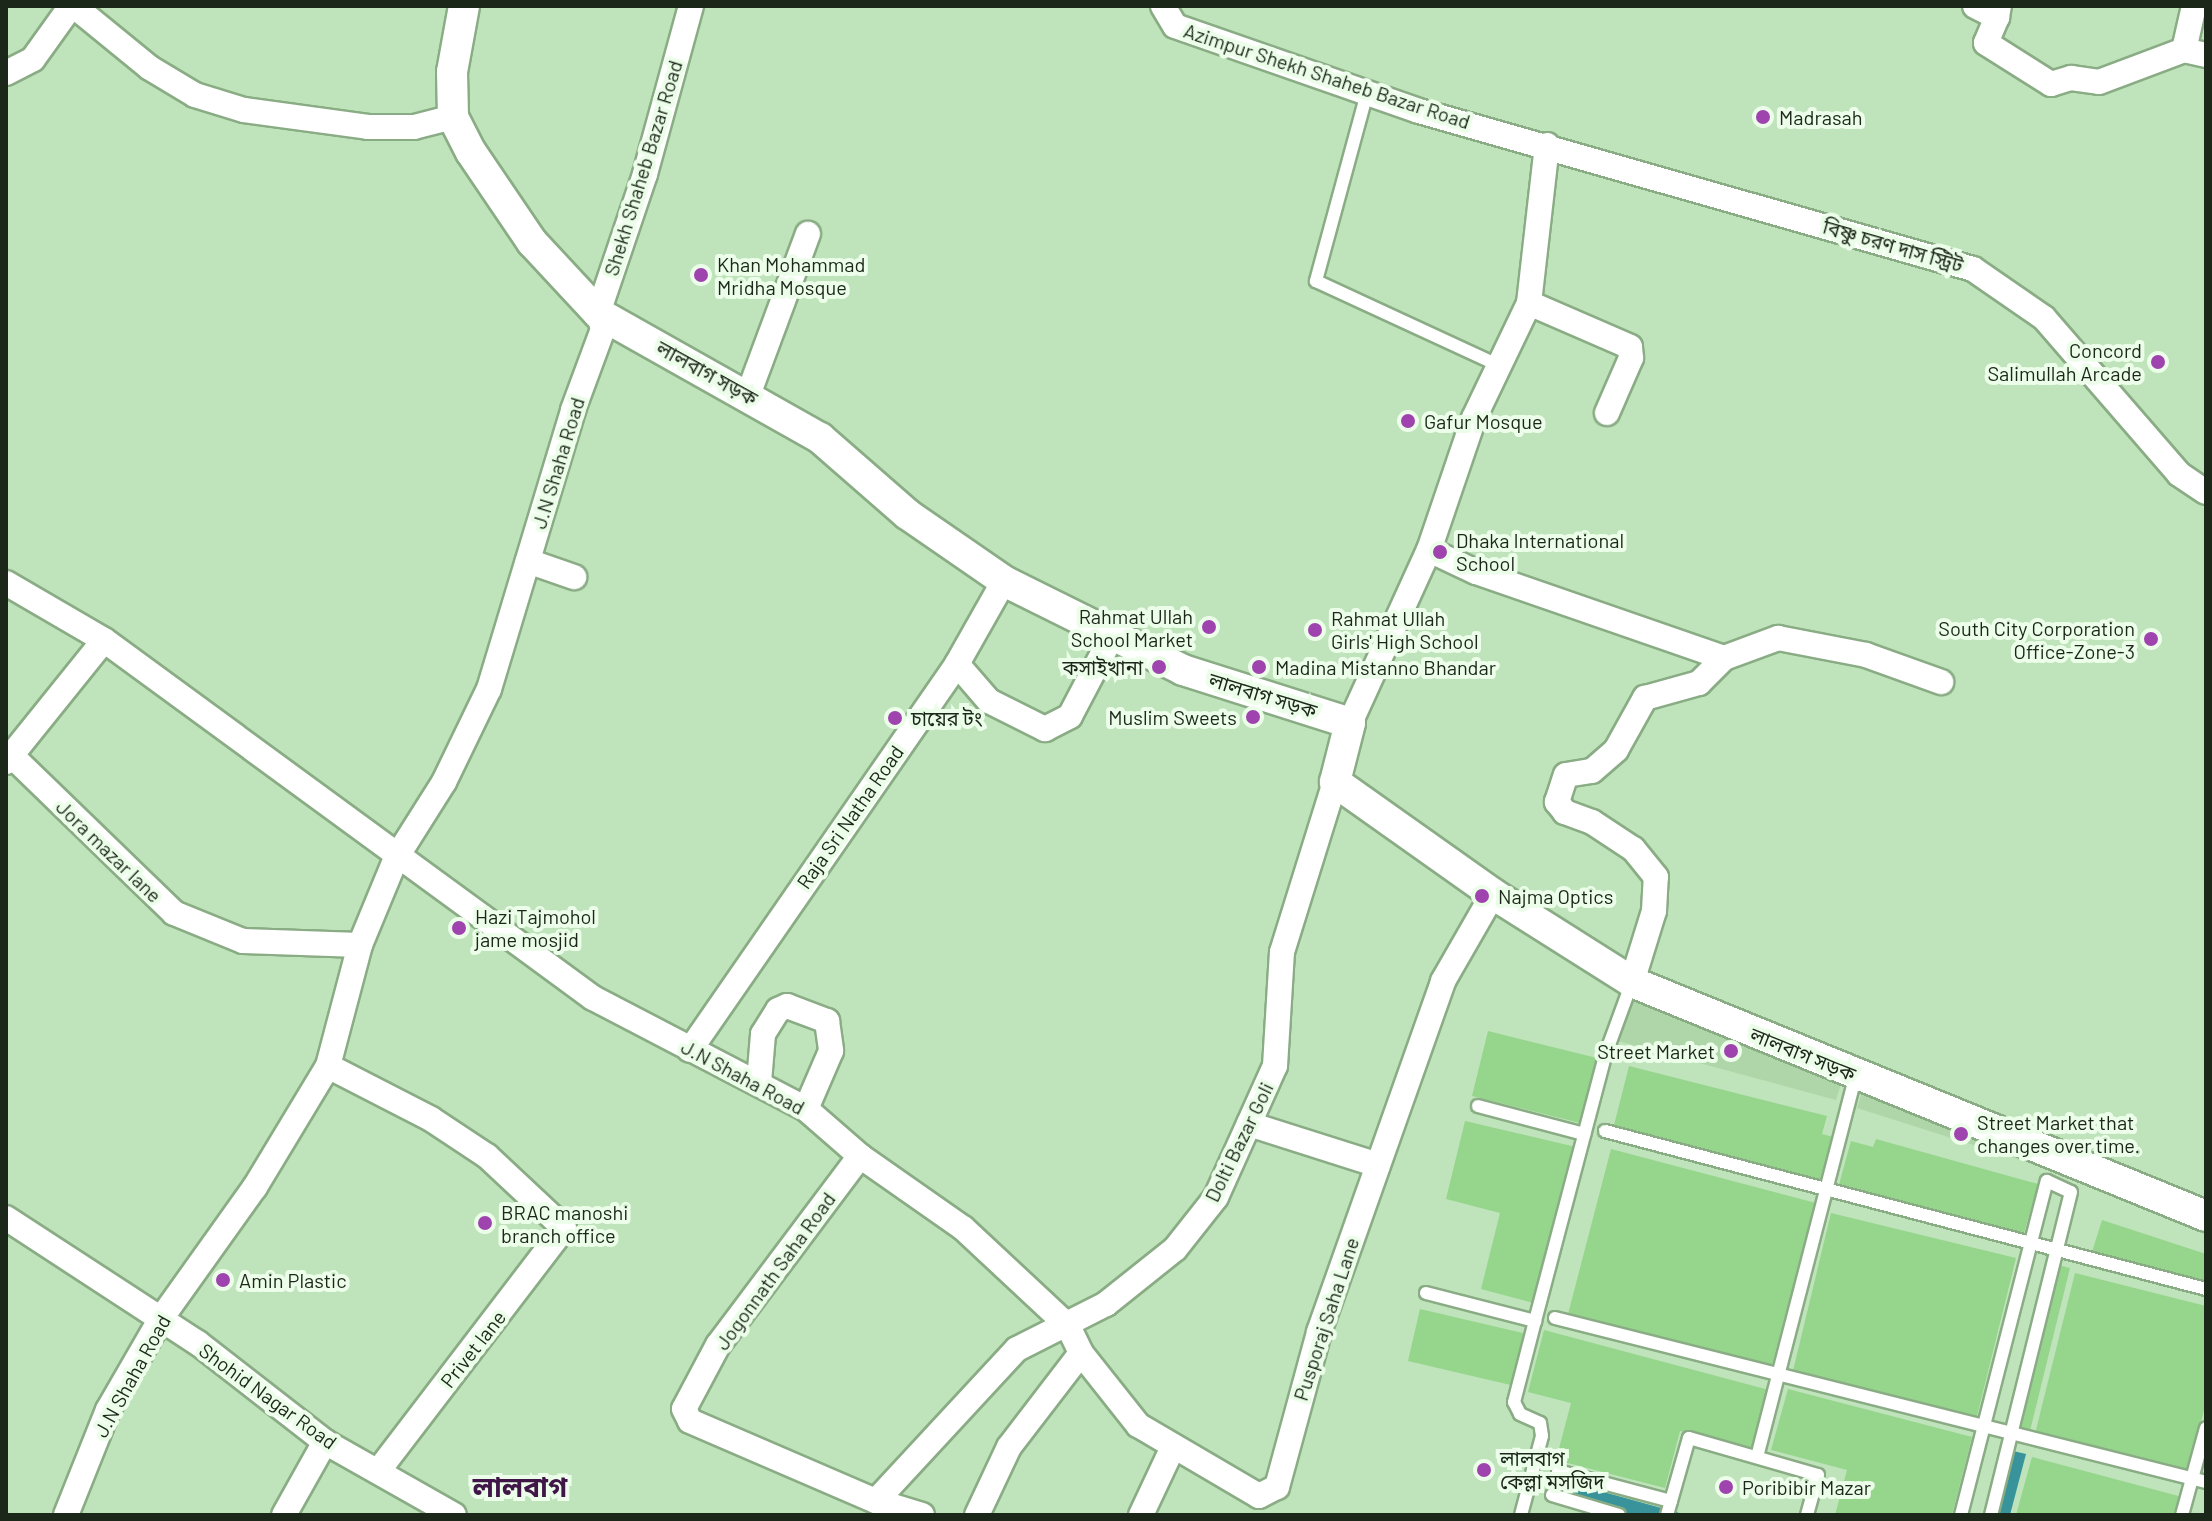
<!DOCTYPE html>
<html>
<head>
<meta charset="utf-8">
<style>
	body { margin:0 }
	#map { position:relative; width:2212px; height:1521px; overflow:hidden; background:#bfe3ba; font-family:Barlow,"Noto Sans Bengali",sans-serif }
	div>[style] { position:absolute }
	.built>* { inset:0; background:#afd6a9 }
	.green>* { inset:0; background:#95d68c }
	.water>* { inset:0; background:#38949a }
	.roads { filter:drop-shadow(2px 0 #8aac85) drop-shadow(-2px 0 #8aac85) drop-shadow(0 2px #8aac85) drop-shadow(0 -2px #8aac85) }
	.service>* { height:12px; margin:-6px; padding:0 6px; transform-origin:6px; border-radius:6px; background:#fff }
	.minor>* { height:24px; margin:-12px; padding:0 12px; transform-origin:12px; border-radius:12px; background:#fff }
	.tertiary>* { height:30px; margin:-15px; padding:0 15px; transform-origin:15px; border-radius:15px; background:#fff }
	.dots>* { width:22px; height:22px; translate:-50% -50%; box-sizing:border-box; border:4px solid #ecfee9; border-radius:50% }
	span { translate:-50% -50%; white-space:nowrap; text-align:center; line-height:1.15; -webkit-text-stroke:8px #ecfee9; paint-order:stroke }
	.street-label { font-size:20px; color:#1b2819 }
	.poi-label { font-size:20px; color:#1b2819 }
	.left { translate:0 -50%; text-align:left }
	.right { translate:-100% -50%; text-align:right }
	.district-label { font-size:28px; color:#401548; font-weight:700 }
	.frame { position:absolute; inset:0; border:8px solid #1b2819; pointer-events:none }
</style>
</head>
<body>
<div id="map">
	<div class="built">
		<div style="clip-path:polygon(1636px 994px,1843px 1077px,1836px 1100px,1618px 1041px)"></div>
		<div style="clip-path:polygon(1864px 1086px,2050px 1160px,2049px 1169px,1857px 1108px)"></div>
	</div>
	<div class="green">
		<div style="clip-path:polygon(1488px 1031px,1601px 1059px,1584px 1124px,1472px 1096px)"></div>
		<div style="clip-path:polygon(1629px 1066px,1827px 1116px,1822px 1134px,1837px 1138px,1822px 1189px,1611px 1137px)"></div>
		<div style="clip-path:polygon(1465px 1121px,1576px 1147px,1537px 1304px,1481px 1289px,1500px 1213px,1446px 1199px)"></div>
		<div style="clip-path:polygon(1876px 1139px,2038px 1184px,2022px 1240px,1838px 1188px,1851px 1141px,1873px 1147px)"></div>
		<div style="clip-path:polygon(1611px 1149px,1816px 1203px,1770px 1372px,1567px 1318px)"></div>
		<div style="clip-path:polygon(1831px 1213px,2016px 1258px,1976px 1420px,1792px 1375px)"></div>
		<div style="clip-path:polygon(2102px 1220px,2206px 1254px,2206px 1289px,2092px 1252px)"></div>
		<div style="clip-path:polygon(2058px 1265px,2070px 1268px,2028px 1439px,2016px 1436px)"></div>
		<div style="clip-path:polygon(2075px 1273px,2206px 1306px,2206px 1403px,2187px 1473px,2035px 1434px)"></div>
		<div style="clip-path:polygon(1420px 1309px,1527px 1334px,1515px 1386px,1408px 1361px)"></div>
		<div style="clip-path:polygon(1544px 1330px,1769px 1390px,1753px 1450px,1680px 1431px,1665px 1488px,1556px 1460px,1571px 1403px,1528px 1392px)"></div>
		<div style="clip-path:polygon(1788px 1389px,1972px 1437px,1952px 1515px,1835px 1515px,1847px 1470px,1771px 1450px)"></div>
		<div style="clip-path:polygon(2032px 1457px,2186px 1498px,2181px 1515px,2016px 1515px)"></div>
	</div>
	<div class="water">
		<div style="clip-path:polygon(2013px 1451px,2026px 1454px,2010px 1515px,1998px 1515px)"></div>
		<div style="clip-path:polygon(1571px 1483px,1683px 1514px,1631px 1515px,1567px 1497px)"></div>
	</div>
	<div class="roads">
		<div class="service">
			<div style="left:1367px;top:93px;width:195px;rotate:105.2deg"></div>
			<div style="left:1316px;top:281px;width:200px;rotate:24.8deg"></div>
			<div style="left:1478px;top:1106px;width:110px;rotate:14.8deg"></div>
			<div style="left:1605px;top:1131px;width:621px;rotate:14.73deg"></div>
			<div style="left:1426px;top:1293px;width:113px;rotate:14.4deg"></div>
			<div style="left:1535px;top:1321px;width:84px;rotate:104.5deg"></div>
			<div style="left:1514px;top:1402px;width:13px;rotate:63deg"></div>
			<div style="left:1520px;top:1414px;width:22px;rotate:24deg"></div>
			<div style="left:1540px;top:1423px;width:13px;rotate:81deg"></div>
			<div style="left:1542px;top:1436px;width:82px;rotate:104.9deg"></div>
			<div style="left:1555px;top:1318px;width:671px;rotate:14.14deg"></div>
			<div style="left:1535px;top:1321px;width:277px;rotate:-75.2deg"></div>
			<div style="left:1606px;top:1053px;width:76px;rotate:-69.9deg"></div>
			<div style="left:1757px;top:1457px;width:395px;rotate:-75.5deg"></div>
			<div style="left:1558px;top:1471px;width:117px;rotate:14.9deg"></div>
			<div style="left:1552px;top:1495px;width:70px;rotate:16.6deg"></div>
			<div style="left:1667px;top:1515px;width:80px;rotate:-74.1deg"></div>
			<div style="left:1689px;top:1438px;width:134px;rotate:16deg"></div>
			<div style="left:1818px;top:1475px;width:41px;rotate:105.4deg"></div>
			<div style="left:1961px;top:1515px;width:345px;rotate:-75.6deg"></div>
			<div style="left:2047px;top:1181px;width:26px;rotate:25deg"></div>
			<div style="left:2071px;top:1192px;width:333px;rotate:103.9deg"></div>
			<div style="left:2182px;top:1515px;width:90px;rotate:-74.6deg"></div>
		</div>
		<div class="minor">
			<div style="left:74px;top:6px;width:98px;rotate:39.2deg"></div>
			<div style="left:150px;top:68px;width:52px;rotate:31deg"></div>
			<div style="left:195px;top:95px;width:51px;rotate:17deg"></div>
			<div style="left:244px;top:110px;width:125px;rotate:7.8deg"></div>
			<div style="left:368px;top:127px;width:46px"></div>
			<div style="left:414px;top:127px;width:40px;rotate:-14.4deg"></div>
			<div style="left:1163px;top:6px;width:23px;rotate:59deg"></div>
			<div style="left:1175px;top:26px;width:258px;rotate:19.2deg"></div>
			<div style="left:1419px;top:111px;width:576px;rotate:15.92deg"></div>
			<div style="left:1973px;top:269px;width:86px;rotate:34.6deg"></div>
			<div style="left:2044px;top:318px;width:206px;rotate:49.1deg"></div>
			<div style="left:2179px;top:474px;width:32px;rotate:34deg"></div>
			<div style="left:1975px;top:6px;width:25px;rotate:27deg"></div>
			<div style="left:1997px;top:17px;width:11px;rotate:-80deg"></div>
			<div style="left:1997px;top:17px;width:28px;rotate:113deg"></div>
			<div style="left:1986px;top:43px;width:77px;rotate:32.2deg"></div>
			<div style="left:2051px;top:84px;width:21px;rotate:-17deg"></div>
			<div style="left:2071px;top:78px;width:28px;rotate:8deg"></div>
			<div style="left:2099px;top:82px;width:91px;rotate:-20.6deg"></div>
			<div style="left:2184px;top:50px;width:23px;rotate:13deg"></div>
			<div style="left:2184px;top:50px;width:45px;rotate:-77.2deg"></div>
			<div style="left:6px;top:73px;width:30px;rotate:-27deg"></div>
			<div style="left:33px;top:59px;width:65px;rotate:-54.4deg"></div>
			<div style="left:1529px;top:303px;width:110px;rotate:23.5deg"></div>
			<div style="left:1630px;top:347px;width:11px;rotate:85deg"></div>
			<div style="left:1631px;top:358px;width:60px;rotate:113.6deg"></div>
			<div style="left:748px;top:395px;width:172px;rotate:-69.6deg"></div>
			<div style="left:1429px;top:550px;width:52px;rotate:25.1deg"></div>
			<div style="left:1476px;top:572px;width:262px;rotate:19.1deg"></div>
			<div style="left:1724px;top:658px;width:58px;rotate:-20.3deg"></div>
			<div style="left:1778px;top:638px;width:90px;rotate:10.9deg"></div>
			<div style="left:1866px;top:655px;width:80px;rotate:19.8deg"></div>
			<div style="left:528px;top:561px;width:49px;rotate:19.2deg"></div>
			<div style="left:6px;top:583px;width:113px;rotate:30.2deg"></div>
			<div style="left:104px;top:640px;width:606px;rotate:36.21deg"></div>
			<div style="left:593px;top:998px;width:240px;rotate:27.5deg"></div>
			<div style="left:806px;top:1109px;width:72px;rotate:41deg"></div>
			<div style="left:860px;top:1156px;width:126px;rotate:35deg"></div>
			<div style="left:963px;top:1228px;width:144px;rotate:43deg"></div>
			<div style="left:1068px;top:1326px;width:30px;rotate:64deg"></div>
			<div style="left:1081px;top:1353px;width:92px;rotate:51.6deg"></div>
			<div style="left:1138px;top:1425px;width:140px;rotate:30.4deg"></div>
			<div style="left:1259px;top:1496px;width:20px;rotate:-27deg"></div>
			<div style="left:1277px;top:1487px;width:161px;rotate:-74.8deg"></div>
			<div style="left:1319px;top:1332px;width:372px;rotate:-70.5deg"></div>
			<div style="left:1443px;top:981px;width:100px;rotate:-60.1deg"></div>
			<div style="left:957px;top:664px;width:49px;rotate:49.1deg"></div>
			<div style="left:989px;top:701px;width:63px;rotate:26.6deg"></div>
			<div style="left:1045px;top:729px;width:28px;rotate:-27deg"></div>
			<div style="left:1070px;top:716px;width:88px;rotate:-62.3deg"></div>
			<div style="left:1350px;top:723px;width:190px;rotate:-65.5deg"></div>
			<div style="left:1429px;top:550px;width:139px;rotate:-71.2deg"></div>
			<div style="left:1474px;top:418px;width:127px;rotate:-64.4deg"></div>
			<div style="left:1529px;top:303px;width:159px;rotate:-83.5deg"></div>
			<div style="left:11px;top:755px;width:227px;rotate:44.1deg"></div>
			<div style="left:174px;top:913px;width:74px;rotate:22.1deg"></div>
			<div style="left:243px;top:941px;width:117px;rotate:2deg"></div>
			<div style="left:6px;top:762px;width:156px;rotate:-51.2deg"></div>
			<div style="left:1632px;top:982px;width:74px;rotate:-72.8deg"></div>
			<div style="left:1654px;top:911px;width:34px;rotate:-87deg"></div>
			<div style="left:1656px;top:877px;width:36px;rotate:-129deg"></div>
			<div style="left:1633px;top:849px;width:49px;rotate:-146.6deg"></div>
			<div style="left:1592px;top:822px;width:29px;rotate:-160deg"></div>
			<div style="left:1565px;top:812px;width:13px;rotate:-129deg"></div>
			<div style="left:1557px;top:802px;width:28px;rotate:-72deg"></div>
			<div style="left:1566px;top:775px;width:26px;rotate:-9deg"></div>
			<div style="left:1592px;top:771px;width:32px;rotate:-41deg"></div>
			<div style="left:1616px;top:750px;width:60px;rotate:-60.9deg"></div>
			<div style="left:1645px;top:698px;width:56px;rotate:-15.5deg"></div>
			<div style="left:1699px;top:683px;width:35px;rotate:-45deg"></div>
			<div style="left:690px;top:1050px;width:469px;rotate:-55.3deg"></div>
			<div style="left:957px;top:664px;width:95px;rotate:-60.5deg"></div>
			<div style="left:328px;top:1066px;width:116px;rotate:27.2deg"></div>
			<div style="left:431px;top:1119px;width:67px;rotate:33.5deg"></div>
			<div style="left:487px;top:1156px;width:105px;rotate:43.1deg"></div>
			<div style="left:564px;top:1228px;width:303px;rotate:127.4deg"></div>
			<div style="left:759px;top:1082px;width:48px;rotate:-85.2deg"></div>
			<div style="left:763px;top:1034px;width:28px;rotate:-58deg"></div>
			<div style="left:778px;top:1010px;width:10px;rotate:-24deg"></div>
			<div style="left:787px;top:1006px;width:43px;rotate:20.6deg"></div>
			<div style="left:827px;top:1021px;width:30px;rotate:82deg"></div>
			<div style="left:831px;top:1051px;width:63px;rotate:113.3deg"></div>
			<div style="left:1249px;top:1124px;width:135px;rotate:17.6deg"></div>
			<div style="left:860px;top:1156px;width:236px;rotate:126.9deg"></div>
			<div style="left:718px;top:1345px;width:72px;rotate:118deg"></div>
			<div style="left:684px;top:1409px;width:13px;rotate:63deg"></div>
			<div style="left:690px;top:1421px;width:202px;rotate:23.3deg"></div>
			<div style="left:6px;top:1218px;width:229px;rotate:33.1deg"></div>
			<div style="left:198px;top:1343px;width:161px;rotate:37.9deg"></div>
			<div style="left:325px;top:1442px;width:148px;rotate:29.5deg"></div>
			<div style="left:66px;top:1515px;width:113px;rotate:-68.2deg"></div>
			<div style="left:108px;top:1410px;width:104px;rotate:-60deg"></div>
			<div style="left:160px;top:1320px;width:163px;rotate:-54.5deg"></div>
			<div style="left:255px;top:1187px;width:141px;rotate:-58.9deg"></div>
			<div style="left:328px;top:1066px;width:125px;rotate:-75.2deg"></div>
			<div style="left:360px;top:945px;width:94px;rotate:-67.5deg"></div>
			<div style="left:396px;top:858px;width:90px;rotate:-57.7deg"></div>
			<div style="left:444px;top:782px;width:103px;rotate:-64.2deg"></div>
			<div style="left:489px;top:689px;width:291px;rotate:-73.2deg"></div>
			<div style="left:573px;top:410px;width:86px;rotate:-69.7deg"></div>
			<div style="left:603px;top:329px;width:17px;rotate:-107deg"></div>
			<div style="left:598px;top:313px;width:147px;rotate:-71.3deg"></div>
			<div style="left:645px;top:174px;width:174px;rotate:-74.7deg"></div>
			<div style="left:284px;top:1515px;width:84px;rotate:-60.7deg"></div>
			<div style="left:922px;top:1515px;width:48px;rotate:-163.1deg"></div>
			<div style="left:876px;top:1501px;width:207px;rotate:-47.2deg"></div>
			<div style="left:1017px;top:1349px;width:100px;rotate:-26.8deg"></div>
			<div style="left:1106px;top:1304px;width:88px;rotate:-38.6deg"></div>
			<div style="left:1175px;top:1249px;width:66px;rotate:-51.7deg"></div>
			<div style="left:1216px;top:1197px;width:144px;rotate:-65.8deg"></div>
			<div style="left:1275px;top:1066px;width:114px;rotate:-86.5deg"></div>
			<div style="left:1282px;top:952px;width:178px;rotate:-72.7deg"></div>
			<div style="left:977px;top:1515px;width:75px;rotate:-64.8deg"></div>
			<div style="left:1009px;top:1447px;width:118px;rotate:-52.5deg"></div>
			<div style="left:1141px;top:1515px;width:73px;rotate:-64.8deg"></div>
		</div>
		<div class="tertiary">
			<div style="left:464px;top:6px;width:67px;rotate:100.3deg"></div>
			<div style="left:452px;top:72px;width:45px;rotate:88.7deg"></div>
			<div style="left:453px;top:117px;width:39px;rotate:63deg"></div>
			<div style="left:471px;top:152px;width:109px;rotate:55.9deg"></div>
			<div style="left:532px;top:242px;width:97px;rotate:47.1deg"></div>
			<div style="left:598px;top:313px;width:255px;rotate:29.4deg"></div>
			<div style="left:820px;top:438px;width:116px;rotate:41.1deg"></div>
			<div style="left:907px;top:514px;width:118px;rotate:34.6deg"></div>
			<div style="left:1004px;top:581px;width:200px;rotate:26.4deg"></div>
			<div style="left:1183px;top:670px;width:175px;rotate:17.6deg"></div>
			<div style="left:1350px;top:723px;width:61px;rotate:104.3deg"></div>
			<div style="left:1335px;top:782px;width:194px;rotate:35.3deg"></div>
			<div style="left:1493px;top:894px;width:165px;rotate:32.3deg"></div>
			<div style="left:1632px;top:982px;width:620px;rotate:22.18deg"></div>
		</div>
	</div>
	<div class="dots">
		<div style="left:1763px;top:117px;background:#9f44af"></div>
		<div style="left:701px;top:275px;background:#9f44af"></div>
		<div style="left:2158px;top:362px;background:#9f44af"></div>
		<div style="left:1408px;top:421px;background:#9f44af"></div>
		<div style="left:1440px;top:552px;background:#9f44af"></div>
		<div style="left:1209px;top:627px;background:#9f44af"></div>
		<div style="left:1315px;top:630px;background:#9f44af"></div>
		<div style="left:2151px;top:639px;background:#9f44af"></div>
		<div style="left:1159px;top:667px;background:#9f44af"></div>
		<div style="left:1259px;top:667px;background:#9f44af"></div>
		<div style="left:1253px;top:717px;background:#9f44af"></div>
		<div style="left:895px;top:718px;background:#9f44af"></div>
		<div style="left:1482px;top:896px;background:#9f44af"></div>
		<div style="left:459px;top:928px;background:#9f44af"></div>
		<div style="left:1731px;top:1051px;background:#9f44af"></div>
		<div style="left:1961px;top:1134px;background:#9f44af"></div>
		<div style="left:485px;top:1223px;background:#9f44af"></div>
		<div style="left:223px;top:1280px;background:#9f44af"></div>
		<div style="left:1484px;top:1470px;background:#9f44af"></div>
		<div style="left:1726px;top:1487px;background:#9f44af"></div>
	</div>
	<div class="street-label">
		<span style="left:1327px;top:76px;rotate:18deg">Azimpur Shekh Shaheb Bazar Road</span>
		<span style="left:643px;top:168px;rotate:-73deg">Shekh Shaheb Bazar Road</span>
		<span style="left:1893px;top:246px;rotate:16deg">বিষ্ণু চরণ দাস স্ট্রিট</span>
		<span style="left:707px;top:373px;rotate:29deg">লালবাগ সড়ক</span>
		<span style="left:558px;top:463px;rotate:-73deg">J.N Shaha Road</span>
		<span style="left:1263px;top:695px;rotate:17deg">লালবাগ সড়ক</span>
		<span style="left:850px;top:817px;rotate:-55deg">Raja Sri Natha Road</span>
		<span style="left:109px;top:851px;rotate:44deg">Jora mazar lane</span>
		<span style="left:1803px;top:1054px;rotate:22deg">লালবাগ সড়ক</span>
		<span style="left:743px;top:1077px;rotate:28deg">J.N Shaha Road</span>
		<span style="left:1239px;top:1142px;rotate:-64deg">Dolti Bazar Goli</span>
		<span style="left:775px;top:1271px;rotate:-54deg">Jogonnath Saha Road</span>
		<span style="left:1326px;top:1319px;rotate:-72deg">Pusporaj Saha Lane</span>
		<span style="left:473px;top:1349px;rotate:-52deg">Privet lane</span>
		<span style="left:132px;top:1376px;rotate:-61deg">J.N Shaha Road</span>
		<span style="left:268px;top:1396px;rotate:36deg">Shohid Nagar Road</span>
	</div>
	<div class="poi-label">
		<span class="left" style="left:1779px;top:117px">Madrasah</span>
		<span class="left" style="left:717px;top:276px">Khan Mohammad<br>Mridha Mosque</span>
		<span class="right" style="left:2142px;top:362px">Concord<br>Salimullah Arcade</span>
		<span class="left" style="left:1424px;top:421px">Gafur Mosque</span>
		<span class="left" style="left:1456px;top:552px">Dhaka International<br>School</span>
		<span class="right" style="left:1193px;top:628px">Rahmat Ullah<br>School Market</span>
		<span class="left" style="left:1331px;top:630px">Rahmat Ullah<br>Girls' High School</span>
		<span class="right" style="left:2135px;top:640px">South City Corporation<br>Office-Zone-3</span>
		<span class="right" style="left:1143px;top:667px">কসাইখানা</span>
		<span class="left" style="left:1275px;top:667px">Madina Mistanno Bhandar</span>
		<span class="right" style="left:1237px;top:717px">Muslim Sweets</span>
		<span class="left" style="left:911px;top:718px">চায়ের টং</span>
		<span class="left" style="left:1498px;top:896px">Najma Optics</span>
		<span class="left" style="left:475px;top:928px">Hazi Tajmohol<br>jame mosjid</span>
		<span class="right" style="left:1715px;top:1051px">Street Market</span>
		<span class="left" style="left:1977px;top:1134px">Street Market that<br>changes over time.</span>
		<span class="left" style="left:501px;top:1224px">BRAC manoshi<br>branch office</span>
		<span class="left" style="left:239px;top:1280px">Amin Plastic</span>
		<span class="left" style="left:1500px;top:1470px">লালবাগ<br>কেল্লা মসজিদ</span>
		<span class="left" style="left:1742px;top:1487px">Poribibir Mazar</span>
	</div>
	<div class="district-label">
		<span style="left:520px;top:1486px">লালবাগ</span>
	</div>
	<div class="frame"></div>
</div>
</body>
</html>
